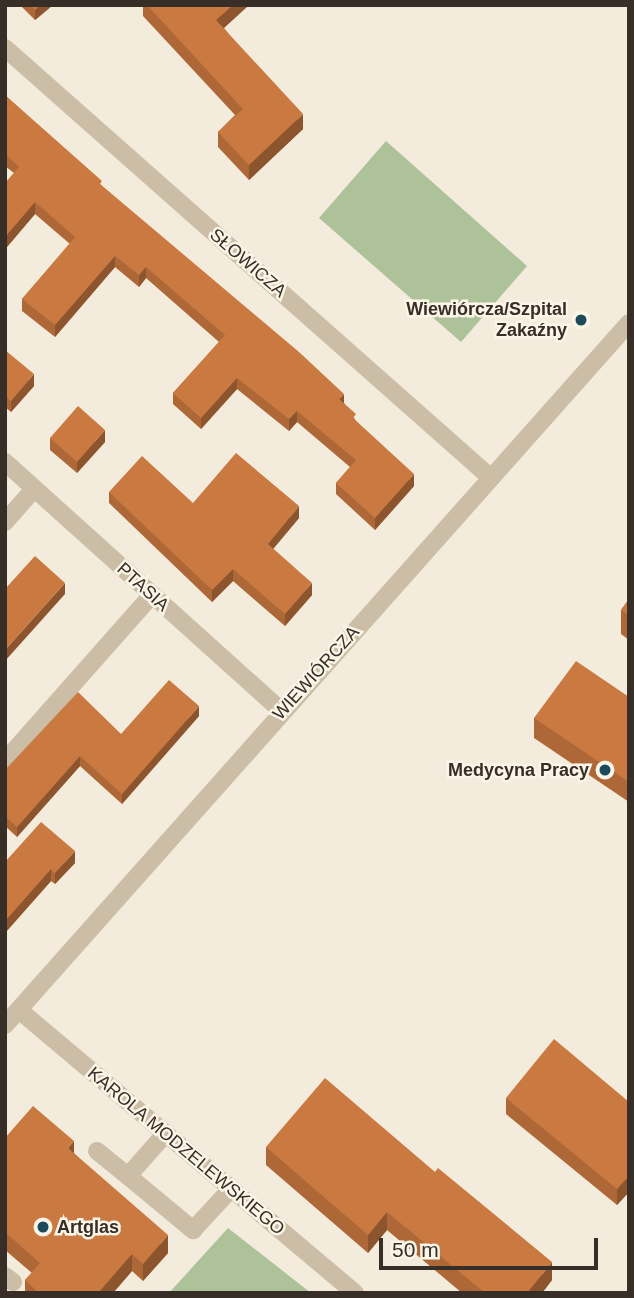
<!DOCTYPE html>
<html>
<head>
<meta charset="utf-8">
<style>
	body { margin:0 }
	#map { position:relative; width:634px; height:1298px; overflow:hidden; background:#f3ebdb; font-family:Helvetica,sans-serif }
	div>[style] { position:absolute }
	.green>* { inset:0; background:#aec29a }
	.minor>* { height:18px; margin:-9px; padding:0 9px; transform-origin:9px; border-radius:9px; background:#cbbda6 }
	.wall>* { inset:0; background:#ae6838 }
	.shaded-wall>* { inset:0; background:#8d552e }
	.building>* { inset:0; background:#ca7941 }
	.dots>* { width:19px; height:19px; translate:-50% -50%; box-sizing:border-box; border:4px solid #faf5e7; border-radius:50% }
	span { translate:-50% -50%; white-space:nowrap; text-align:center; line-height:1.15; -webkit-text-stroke:5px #faf5e7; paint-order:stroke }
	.street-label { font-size:18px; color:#372f27 }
	.poi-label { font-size:18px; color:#372f27; font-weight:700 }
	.right { translate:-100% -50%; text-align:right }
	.left { translate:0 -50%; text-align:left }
	.frame { position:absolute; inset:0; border:7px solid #372f27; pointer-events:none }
	.scale { position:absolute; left:379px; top:1238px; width:219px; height:32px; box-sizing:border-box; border:4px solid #372f27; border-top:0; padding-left:9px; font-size:21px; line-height:24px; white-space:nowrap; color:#372f27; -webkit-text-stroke:5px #faf5e7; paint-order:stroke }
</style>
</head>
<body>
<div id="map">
	<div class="green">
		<div style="clip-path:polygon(386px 141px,527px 266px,461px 342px,319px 218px)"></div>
		<div style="clip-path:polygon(228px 1228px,311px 1293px,169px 1293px)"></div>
	</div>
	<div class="minor">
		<div style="left:5px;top:48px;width:649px;rotate:41.5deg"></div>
		<div style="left:5px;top:462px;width:372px;rotate:42deg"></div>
		<div style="left:5px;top:522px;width:44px;rotate:-48.7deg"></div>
		<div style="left:5px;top:761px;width:222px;rotate:-48.5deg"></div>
		<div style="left:19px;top:1010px;width:439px;rotate:40.1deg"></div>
		<div style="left:5px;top:1025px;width:939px;rotate:-48.37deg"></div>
		<div style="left:97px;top:1151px;width:40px;rotate:39deg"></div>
		<div style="left:128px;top:1176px;width:56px;rotate:-48.6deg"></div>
		<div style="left:128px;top:1176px;width:85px;rotate:39.7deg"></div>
		<div style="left:193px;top:1230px;width:56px;rotate:-47.2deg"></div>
		<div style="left:5px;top:1276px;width:10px;rotate:37deg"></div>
	</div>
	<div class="wall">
		<div style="clip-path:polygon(20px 5px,53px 5px,35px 20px)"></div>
		<div style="clip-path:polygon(143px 5px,249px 5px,224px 28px,303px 129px,249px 180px,218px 147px,218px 132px,235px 115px,143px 16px)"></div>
		<div style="clip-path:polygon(5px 95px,102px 186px,344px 403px,356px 421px,414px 486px,375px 530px,336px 494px,336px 483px,350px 467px,297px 422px,289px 431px,237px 389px,201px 429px,173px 404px,173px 393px,219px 342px,146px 278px,139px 287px,115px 267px,55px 337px,22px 311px,22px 299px,70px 244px,35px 214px,7px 247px,7px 258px,5px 260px,14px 173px,5px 166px)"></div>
		<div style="clip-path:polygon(5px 350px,34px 386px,11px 412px,5px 407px)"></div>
		<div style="clip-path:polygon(50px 438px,105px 442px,77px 473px,50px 450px)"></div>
		<div style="clip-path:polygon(109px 492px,299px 518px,273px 549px,312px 595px,285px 626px,233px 581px,212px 602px,109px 503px)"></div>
		<div style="clip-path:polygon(629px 599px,629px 640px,621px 634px,621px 610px)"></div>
		<div style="clip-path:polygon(629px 697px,629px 802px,534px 738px,534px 718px)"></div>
		<div style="clip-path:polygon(199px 716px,122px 804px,80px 766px,17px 837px,5px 826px,5px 770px,121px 734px)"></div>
		<div style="clip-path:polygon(5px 862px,75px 863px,55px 884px,51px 881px,5px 933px)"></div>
		<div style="clip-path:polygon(506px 1098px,629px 1102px,629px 1192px,617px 1205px,506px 1114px)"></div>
		<div style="clip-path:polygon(5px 1138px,74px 1153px,168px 1253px,143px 1281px,132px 1271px,113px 1293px,25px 1293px,25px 1280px,32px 1273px,5px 1250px)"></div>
		<div style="clip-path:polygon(266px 1147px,552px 1280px,542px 1293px,462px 1293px,387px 1230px,368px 1253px,266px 1165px)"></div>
	</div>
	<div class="shaded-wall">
		<div style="clip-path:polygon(40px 5px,53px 5px,35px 20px,35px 10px)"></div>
		<div style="clip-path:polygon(233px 5px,249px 5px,216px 35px,216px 20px)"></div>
		<div style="clip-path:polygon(303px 114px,303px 129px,249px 180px,249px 165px)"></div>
		<div style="clip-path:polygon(35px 202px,35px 214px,7px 247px,7px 258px,5px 260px,5px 237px)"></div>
		<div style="clip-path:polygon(115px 256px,115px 267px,55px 337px,55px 325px)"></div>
		<div style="clip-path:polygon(146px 267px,146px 278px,139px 287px,139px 275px)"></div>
		<div style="clip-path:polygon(34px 374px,34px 386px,11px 412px,11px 401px)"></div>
		<div style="clip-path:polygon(237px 378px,237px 389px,201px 429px,201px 418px)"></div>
		<div style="clip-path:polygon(344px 394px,344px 405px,339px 399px)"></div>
		<div style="clip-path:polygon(297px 411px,297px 422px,289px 431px,289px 419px)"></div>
		<div style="clip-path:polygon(105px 430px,105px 442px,77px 473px,77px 462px)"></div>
		<div style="clip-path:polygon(414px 474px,414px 486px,375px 530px,375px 518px)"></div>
		<div style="clip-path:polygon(299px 506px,299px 518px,268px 555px,268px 544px)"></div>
		<div style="clip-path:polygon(233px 569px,233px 581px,212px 602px,212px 590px)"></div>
		<div style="clip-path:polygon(65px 583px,65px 594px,5px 661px,5px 650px)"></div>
		<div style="clip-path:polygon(312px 583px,312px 595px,285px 626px,285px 614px)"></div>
		<div style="clip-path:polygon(199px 706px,199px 716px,122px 804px,122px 794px)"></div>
		<div style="clip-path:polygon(80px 756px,80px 766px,17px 837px,17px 827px)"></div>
		<div style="clip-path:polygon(75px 851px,75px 863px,55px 884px,55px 873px)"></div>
		<div style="clip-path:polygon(51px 869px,51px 881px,5px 933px,5px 921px)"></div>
		<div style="clip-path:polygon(74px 1141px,74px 1159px,68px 1148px)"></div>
		<div style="clip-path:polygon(629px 1176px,629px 1192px,617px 1205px,617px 1189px)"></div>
		<div style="clip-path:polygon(387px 1212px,387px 1230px,368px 1253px,368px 1235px)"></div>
		<div style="clip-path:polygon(168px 1235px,168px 1253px,143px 1281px,143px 1264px)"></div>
		<div style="clip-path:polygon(132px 1254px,132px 1271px,113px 1293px,98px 1293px)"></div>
		<div style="clip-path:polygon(552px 1262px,552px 1280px,542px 1293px,527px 1293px)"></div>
	</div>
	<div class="building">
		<div style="clip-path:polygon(31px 5px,40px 5px,35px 10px)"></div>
		<div style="clip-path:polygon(147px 5px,233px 5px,216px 20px,303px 114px,249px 165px,218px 132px,243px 109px)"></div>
		<div style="clip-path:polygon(5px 95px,102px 181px,100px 184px,299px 352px,344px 394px,339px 399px,356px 414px,353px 418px,414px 474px,375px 518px,336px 483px,356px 460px,297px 411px,289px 419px,237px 378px,201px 418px,173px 393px,225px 335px,146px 267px,139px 275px,115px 256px,55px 325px,22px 299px,75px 237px,35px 202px,5px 237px,5px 183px,19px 167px,5px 154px)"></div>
		<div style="clip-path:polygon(5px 350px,34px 374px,11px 401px,5px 396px)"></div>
		<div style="clip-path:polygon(78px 406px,105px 430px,77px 462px,50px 438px)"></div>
		<div style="clip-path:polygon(236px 453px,299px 506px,268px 544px,312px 583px,285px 614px,233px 569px,212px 590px,109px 492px,142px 456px,193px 503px)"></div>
		<div style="clip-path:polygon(35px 556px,65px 583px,5px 650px,5px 589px)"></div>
		<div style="clip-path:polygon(629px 599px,629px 615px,621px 610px)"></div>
		<div style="clip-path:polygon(576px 661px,629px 697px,629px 782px,534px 718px)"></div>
		<div style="clip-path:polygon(169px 680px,199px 706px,122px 794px,80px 756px,17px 827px,5px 816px,5px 770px,78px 692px,121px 734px)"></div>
		<div style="clip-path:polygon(41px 822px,75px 851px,55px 873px,51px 869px,5px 921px,5px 862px)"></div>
		<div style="clip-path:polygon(554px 1039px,629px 1102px,629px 1176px,617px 1189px,506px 1098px)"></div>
		<div style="clip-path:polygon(325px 1078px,435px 1172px,438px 1168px,552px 1262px,527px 1293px,485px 1293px,387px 1212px,368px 1235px,266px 1147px)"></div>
		<div style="clip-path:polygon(33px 1106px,74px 1141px,68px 1148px,168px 1235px,143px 1264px,132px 1254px,98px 1293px,39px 1293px,25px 1280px,40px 1263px,5px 1232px,5px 1138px)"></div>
	</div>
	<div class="dots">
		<div style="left:581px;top:320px;background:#1b4b5a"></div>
		<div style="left:605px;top:770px;background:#1b4b5a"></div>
		<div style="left:43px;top:1227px;background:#1b4b5a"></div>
	</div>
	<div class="street-label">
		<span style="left:248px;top:263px;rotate:41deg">SŁOWICZA</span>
		<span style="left:143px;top:587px;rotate:42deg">PTASIA</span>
		<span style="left:316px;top:673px;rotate:-48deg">WIEWIÓRCZA</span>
		<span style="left:186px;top:1151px;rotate:40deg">KAROLA MODZELEWSKIEGO</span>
	</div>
	<div class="poi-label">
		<span class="right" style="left:567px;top:320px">Wiewiórcza/Szpital<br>Zakaźny</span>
		<span class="right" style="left:589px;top:770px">Medycyna Pracy</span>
		<span class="left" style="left:57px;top:1227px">Artglas</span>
	</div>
	<div class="frame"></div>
	<div class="scale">50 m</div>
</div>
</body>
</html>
